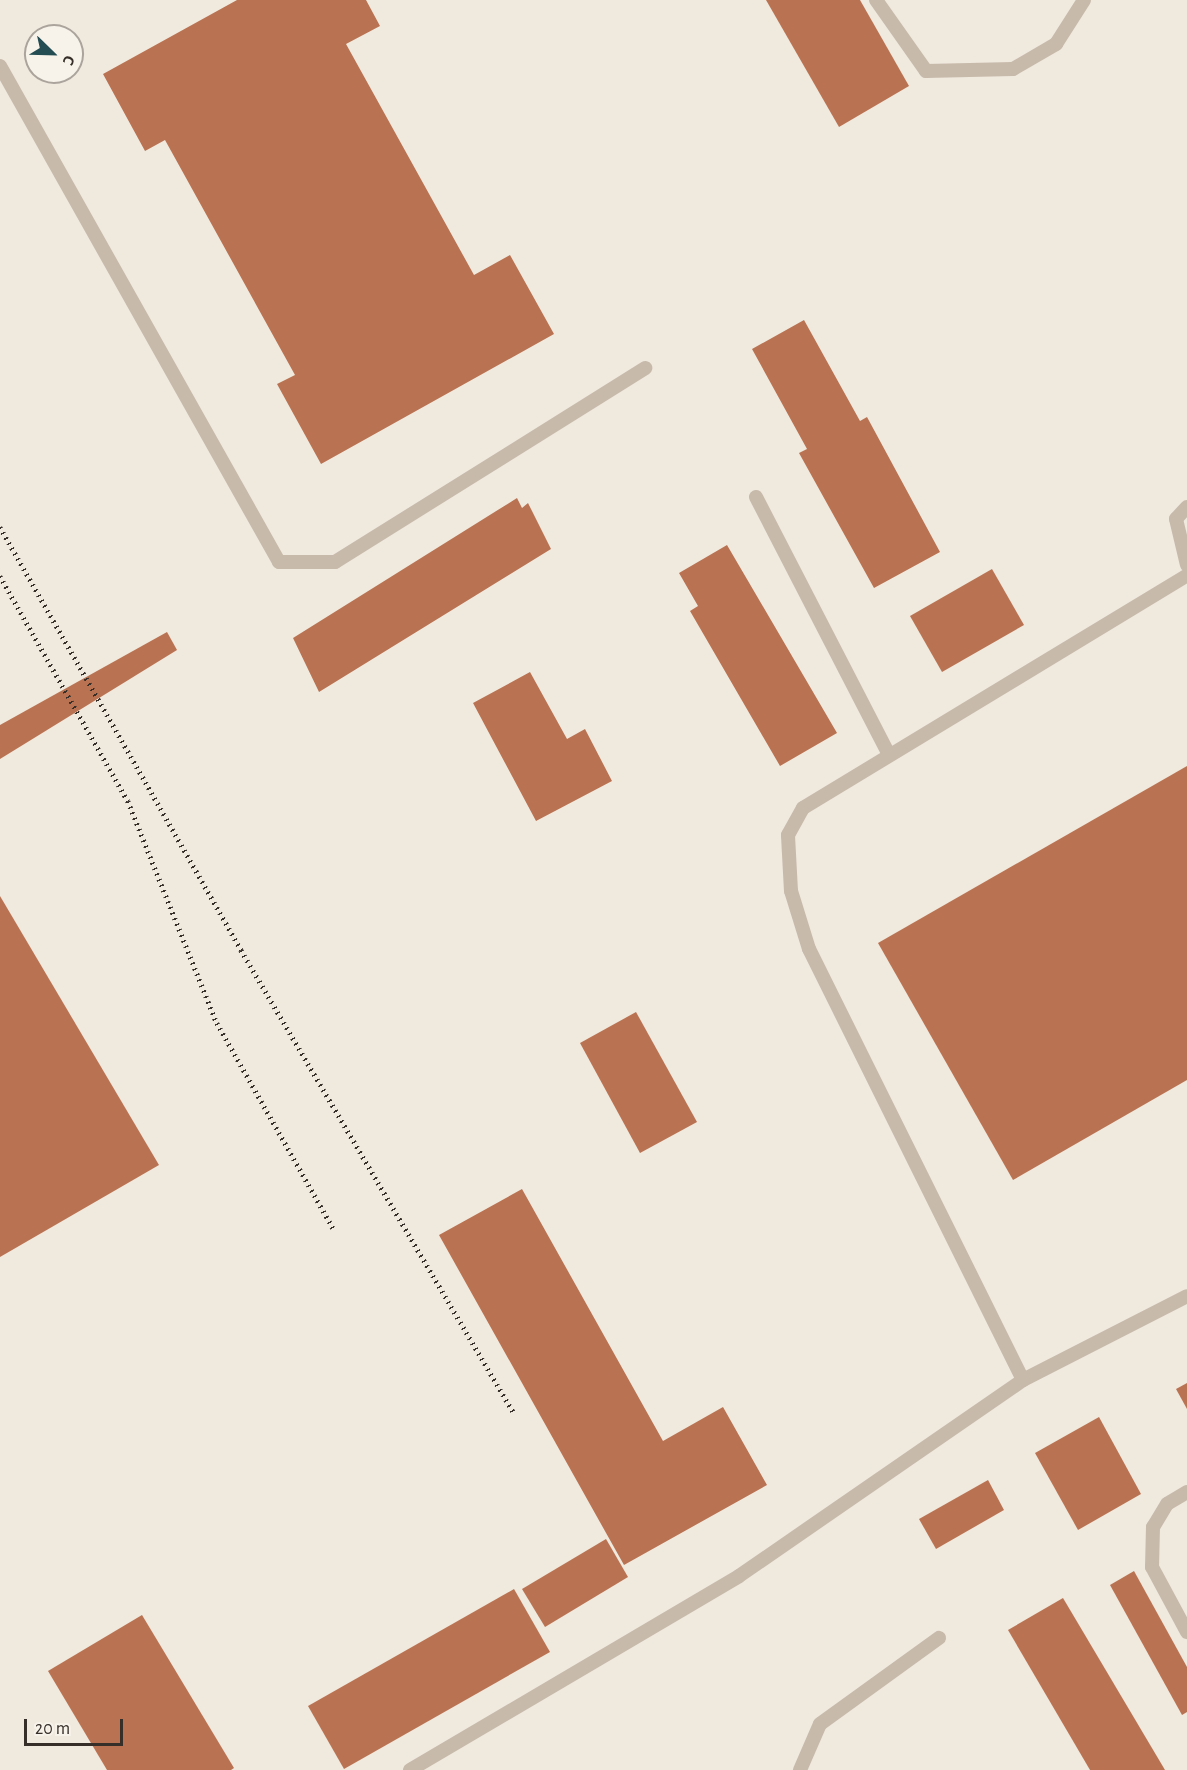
<!DOCTYPE html>
<html>
<head>
<meta charset="utf-8">
<style>
	body { margin:0 }
	#map { position:relative; width:1187px; height:1770px; overflow:hidden; background:#f0e9de; font-family:"Alegreya Sans",sans-serif }
	div>[style] { position:absolute }
	.building>* { inset:0; background:#ba7352 }
	.service>* { height:14px; margin:-7px; padding:0 7px; transform-origin:7px; border-radius:7px; background:#c7baab }
	.rail>* { height:4.5px; margin-top:-2.25px; transform-origin:0; background:repeating-linear-gradient(90deg,#352e29 0 1.5px,transparent 0 6px) }
	span { translate:-50% -50%; white-space:nowrap; text-align:center; line-height:1.15; -webkit-text-stroke:4.5px #f8f3ea; paint-order:stroke }
	.north { position:absolute; left:24px; top:24px; width:60px; height:60px; box-sizing:border-box; background:#f8f3ea; border:2px solid #aaa49d; border-radius:50%; rotate:113deg; font-size:16px; font-weight:700; line-height:24px; text-align:center; color:#352e29 }
	.north::after { content:''; display:block; margin:auto; width:21px; height:27px; background:#234c53; clip-path:polygon(50% 0,100% 100%,50% 72%,0 100%) }
	.scale { position:absolute; left:24px; top:1719px; width:99px; height:27px; box-sizing:border-box; border:3px solid #352e29; border-top:0; padding-left:8px; font-size:18px; line-height:21px; white-space:nowrap; color:#352e29; -webkit-text-stroke:4px #f8f3ea; paint-order:stroke }
</style>
</head>
<body>
<div id="map">
	<div class="building">
		<div style="clip-path:polygon(237px 0,366px 0,380px 26px,346px 44px,474px 275px,510px 255px,554px 334px,321px 464px,277px 384px,295px 375px,165px 140px,145px 151px,103px 74px)"></div>
		<div style="clip-path:polygon(766px 0,860px 0,909px 86px,839px 127px)"></div>
		<div style="clip-path:polygon(804px 320px,860px 421px,867px 417px,940px 552px,874px 588px,799px 453px,807px 449px,752px 349px)"></div>
		<div style="clip-path:polygon(517px 498px,522px 508px,528px 503px,551px 549px,319px 692px,293px 638px)"></div>
		<div style="clip-path:polygon(727px 545px,837px 733px,780px 766px,690px 611px,698px 606px,679px 573px)"></div>
		<div style="clip-path:polygon(992px 569px,1024px 625px,942px 672px,910px 616px)"></div>
		<div style="clip-path:polygon(167px 632px,177px 650px,0 759px,0 725px)"></div>
		<div style="clip-path:polygon(530px 672px,567px 739px,585px 729px,612px 781px,536px 821px,473px 703px)"></div>
		<div style="clip-path:polygon(1187px 766px,1187px 1080px,1013px 1180px,878px 943px)"></div>
		<div style="clip-path:polygon(0 896px,159px 1165px,0 1257px)"></div>
		<div style="clip-path:polygon(636px 1012px,697px 1122px,640px 1153px,580px 1043px)"></div>
		<div style="clip-path:polygon(522px 1189px,663px 1441px,723px 1407px,767px 1485px,624px 1565px,439px 1235px)"></div>
		<div style="clip-path:polygon(1187px 1383px,1187px 1409px,1176px 1389px)"></div>
		<div style="clip-path:polygon(1099px 1417px,1141px 1494px,1078px 1530px,1035px 1453px)"></div>
		<div style="clip-path:polygon(988px 1480px,1004px 1510px,936px 1549px,919px 1519px)"></div>
		<div style="clip-path:polygon(606px 1539px,628px 1577px,545px 1627px,522px 1589px)"></div>
		<div style="clip-path:polygon(1134px 1571px,1187px 1667px,1187px 1712px,1182px 1715px,1110px 1585px)"></div>
		<div style="clip-path:polygon(514px 1589px,550px 1652px,344px 1769px,308px 1706px)"></div>
		<div style="clip-path:polygon(1063px 1598px,1165px 1770px,1090px 1770px,1008px 1630px)"></div>
		<div style="clip-path:polygon(142px 1615px,234px 1768px,231px 1770px,107px 1770px,48px 1671px)"></div>
	</div>
	<div class="service">
		<div style="left:876px;top:0;width:87px;rotate:54.8deg"></div>
		<div style="left:926px;top:71px;width:87px;rotate:-1.3deg"></div>
		<div style="left:1013px;top:69px;width:50px;rotate:-30.2deg"></div>
		<div style="left:1056px;top:44px;width:52px;rotate:-57.5deg"></div>
		<div style="left:0;top:66px;width:569px;rotate:60.64deg"></div>
		<div style="left:279px;top:562px;width:56px"></div>
		<div style="left:335px;top:562px;width:366px;rotate:-32deg"></div>
		<div style="left:756px;top:497px;width:290px;rotate:62.7deg"></div>
		<div style="left:1187px;top:507px;width:16px;rotate:133deg"></div>
		<div style="left:1176px;top:519px;width:47px;rotate:76.6deg"></div>
		<div style="left:1023px;top:1380px;width:184px;rotate:-27.1deg"></div>
		<div style="left:1187px;top:1492px;width:23px;rotate:149deg"></div>
		<div style="left:1167px;top:1504px;width:27px;rotate:121deg"></div>
		<div style="left:1153px;top:1527px;width:40px;rotate:91.4deg"></div>
		<div style="left:1152px;top:1567px;width:74px;rotate:61.7deg"></div>
		<div style="left:410px;top:1770px;width:382px;rotate:-30.5deg"></div>
		<div style="left:739px;top:1576px;width:345px;rotate:-34.6deg"></div>
		<div style="left:1023px;top:1380px;width:481px;rotate:-116.4deg"></div>
		<div style="left:809px;top:949px;width:61px;rotate:-107.2deg"></div>
		<div style="left:791px;top:891px;width:56px;rotate:-93.1deg"></div>
		<div style="left:788px;top:835px;width:31px;rotate:-61deg"></div>
		<div style="left:803px;top:808px;width:449px;rotate:-31.2deg"></div>
		<div style="left:800px;top:1770px;width:50px;rotate:-66.5deg"></div>
		<div style="left:820px;top:1724px;width:147px;rotate:-35.9deg"></div>
	</div>
	<div class="rail">
		<div style="left:0;top:527px;width:487px;rotate:60.3deg"></div>
		<div style="left:241px;top:950px;width:537px;rotate:59.48deg"></div>
		<div style="left:0;top:576px;width:259px;rotate:60.4deg"></div>
		<div style="left:128px;top:801px;width:239px;rotate:68.2deg"></div>
		<div style="left:217px;top:1023px;width:238px;rotate:60.5deg"></div>
	</div>
	<div class="north">С</div>
	<div class="scale">20 m</div>
</div>
</body>
</html>
